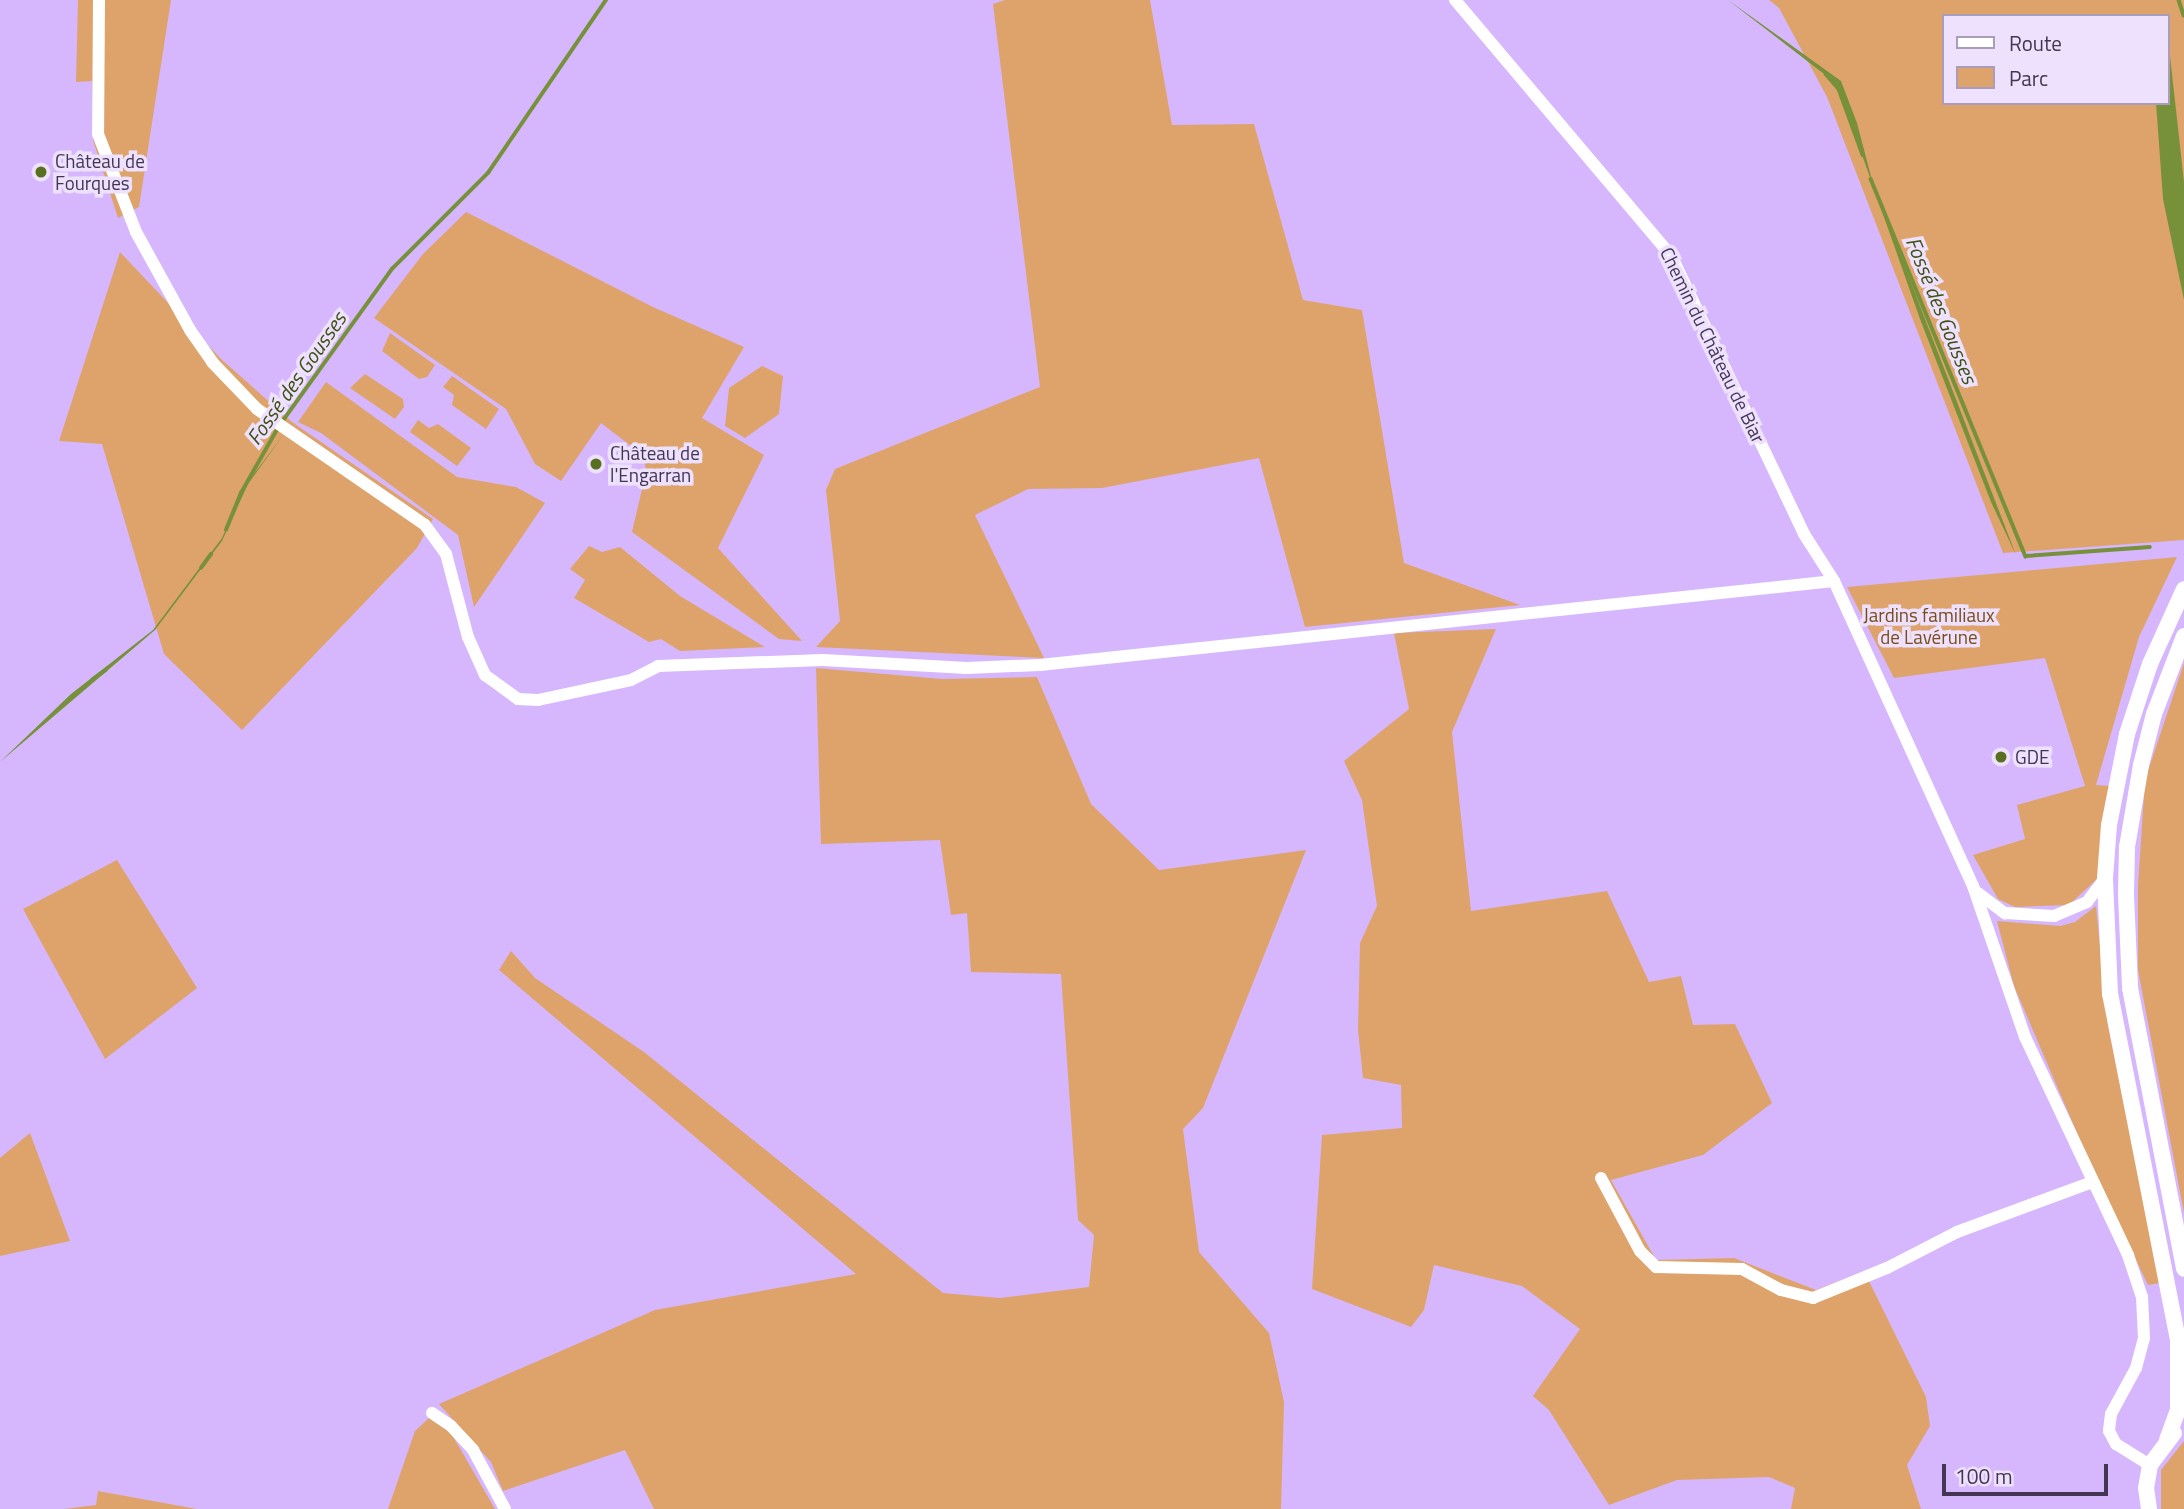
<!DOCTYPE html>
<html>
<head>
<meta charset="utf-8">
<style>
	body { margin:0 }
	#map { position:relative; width:2184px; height:1509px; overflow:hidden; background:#d6b7fd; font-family:"Titillium Web",sans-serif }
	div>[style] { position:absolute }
	.green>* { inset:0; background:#dea36a }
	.water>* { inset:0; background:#76913a }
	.stream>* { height:3.5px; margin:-1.75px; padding:0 1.75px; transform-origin:1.75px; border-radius:1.75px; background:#76913a }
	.minor>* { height:12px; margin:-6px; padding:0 6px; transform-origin:6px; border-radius:6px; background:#fff }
	.major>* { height:16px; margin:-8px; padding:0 8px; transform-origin:8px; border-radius:8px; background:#fff }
	.dots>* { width:19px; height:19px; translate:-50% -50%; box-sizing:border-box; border:4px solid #eee1fe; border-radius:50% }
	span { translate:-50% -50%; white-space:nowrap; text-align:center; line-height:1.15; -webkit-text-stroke:7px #eee1fe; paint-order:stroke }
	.poi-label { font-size:19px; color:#433653 }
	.left { translate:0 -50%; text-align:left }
	.street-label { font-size:19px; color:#433653 }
	.park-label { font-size:19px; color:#794c19 }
	.water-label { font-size:21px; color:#3e5012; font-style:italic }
	.legend { position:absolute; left:1942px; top:14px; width:228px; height:91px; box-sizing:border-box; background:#eee1fe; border:2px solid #aa9dba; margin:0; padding:9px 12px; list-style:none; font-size:21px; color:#433653 }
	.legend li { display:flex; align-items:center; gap:14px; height:35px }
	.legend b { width:35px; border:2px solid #aa9dba }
	.scale { position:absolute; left:1942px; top:1464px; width:166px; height:32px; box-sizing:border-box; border:4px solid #433653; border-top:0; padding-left:9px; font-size:21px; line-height:24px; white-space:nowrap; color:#433653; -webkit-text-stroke:5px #eee1fe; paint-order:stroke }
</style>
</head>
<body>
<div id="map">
	<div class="green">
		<div style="clip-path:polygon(78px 0,171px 0,139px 207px,118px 218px,93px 140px,92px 81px,76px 82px)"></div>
		<div style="clip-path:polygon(1005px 0,1150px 0,1172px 125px,1254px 124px,1303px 300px,1362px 310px,1404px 563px,1520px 605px,1305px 627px,1259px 458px,1102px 488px,1028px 489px,975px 515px,1044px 658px,816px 647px,840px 621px,826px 490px,835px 469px,1040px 387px,993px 4px)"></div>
		<div style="clip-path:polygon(evenodd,1769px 0,2184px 0,2184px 540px,2003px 553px,1827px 97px,1779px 8px,1769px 0,1944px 16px,2168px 16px,2168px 103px,1944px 103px,1944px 16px)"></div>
		<div style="clip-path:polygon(466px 212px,653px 307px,744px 347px,702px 418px,764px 455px,718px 548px,802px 641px,779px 639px,632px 532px,646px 472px,644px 456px,601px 423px,561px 481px,535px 464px,506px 409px,374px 318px,423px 254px)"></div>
		<div style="clip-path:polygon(120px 252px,221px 359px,292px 422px,433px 519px,417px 548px,242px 730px,164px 654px,102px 444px,59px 441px)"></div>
		<div style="clip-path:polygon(390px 333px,435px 365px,427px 377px,419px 379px,382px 351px)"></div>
		<div style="clip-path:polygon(762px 366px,783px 376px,779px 414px,745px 438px,725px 426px,729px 388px)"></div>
		<div style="clip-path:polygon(365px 374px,403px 399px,404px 407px,395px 419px,350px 388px)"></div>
		<div style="clip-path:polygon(452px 376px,499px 409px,486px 429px,452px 405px,454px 395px,443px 387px)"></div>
		<div style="clip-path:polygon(326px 382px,457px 477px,516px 487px,545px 503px,474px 607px,458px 535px,321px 433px,298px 422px)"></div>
		<div style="clip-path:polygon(418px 420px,429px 428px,438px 424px,471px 448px,457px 466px,410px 432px)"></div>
		<div style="clip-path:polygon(589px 546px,602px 552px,620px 547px,680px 596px,765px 647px,680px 651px,661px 639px,649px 642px,574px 598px,585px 580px,570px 569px)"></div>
		<div style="clip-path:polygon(2177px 557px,2139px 637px,2096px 785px,2110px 786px,2097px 879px,2069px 905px,2015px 907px,1998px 899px,1973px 855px,2025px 839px,2017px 805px,2085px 786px,2045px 658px,1894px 678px,1847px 587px)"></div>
		<div style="clip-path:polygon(1496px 629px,1452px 732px,1471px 911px,1607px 891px,1649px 982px,1681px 976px,1693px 1025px,1735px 1024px,1772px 1103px,1703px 1155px,1611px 1180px,1656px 1260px,1734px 1258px,1816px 1290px,1864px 1271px,1926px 1397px,1930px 1426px,1907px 1465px,1921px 1509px,1791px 1509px,1795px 1488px,1769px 1477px,1677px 1480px,1609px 1505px,1549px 1410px,1533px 1396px,1580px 1329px,1522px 1286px,1434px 1265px,1424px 1310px,1411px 1327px,1312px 1289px,1322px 1135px,1402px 1128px,1401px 1085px,1363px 1078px,1358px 1030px,1360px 943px,1377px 906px,1362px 800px,1344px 761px,1409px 709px,1394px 633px)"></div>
		<div style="clip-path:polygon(2184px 663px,2184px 1213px,2138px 970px,2138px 886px,2145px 780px)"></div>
		<div style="clip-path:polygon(816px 668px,942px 679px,1037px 677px,1091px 804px,1159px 870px,1306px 850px,1203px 1108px,1183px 1129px,1199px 1252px,1269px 1333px,1284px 1402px,1281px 1509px,654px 1509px,625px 1450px,503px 1491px,491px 1462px,439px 1404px,655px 1310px,856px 1274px,499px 970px,511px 951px,535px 978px,644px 1052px,943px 1293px,1000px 1298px,1089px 1287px,1094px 1235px,1078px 1220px,1061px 974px,971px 972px,967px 913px,951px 915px,940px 840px,821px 844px)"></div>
		<div style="clip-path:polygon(117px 860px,197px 988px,105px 1059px,23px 909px)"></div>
		<div style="clip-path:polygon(2096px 906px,2108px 1025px,2160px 1283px,2148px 1285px,2095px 1175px,2014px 986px,1997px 921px,2060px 926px,2075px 922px)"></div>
		<div style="clip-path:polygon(30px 1133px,70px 1241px,0 1256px,0 1158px)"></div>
		<div style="clip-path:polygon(429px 1418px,451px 1433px,495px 1509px,388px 1509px,415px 1431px)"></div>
		<div style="clip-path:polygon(2184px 1441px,2184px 1509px,2161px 1509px,2161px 1470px)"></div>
		<div style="clip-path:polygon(98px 1491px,197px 1509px,64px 1509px,96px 1505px)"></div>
	</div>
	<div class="water">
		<div style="clip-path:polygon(1728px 0,1841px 81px,1857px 123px,1873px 184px,2016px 555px,1991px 502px,1920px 319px,1837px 84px)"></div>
		<div style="clip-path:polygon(2168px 38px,2184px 182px,2184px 300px,2163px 199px,2156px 103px,2168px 103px)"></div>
		<div style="clip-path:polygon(284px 434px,248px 484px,222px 541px,155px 630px,0 762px,71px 694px,153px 630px,222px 538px,245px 486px)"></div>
	</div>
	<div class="stream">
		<div style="left:2179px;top:0;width:16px;rotate:72deg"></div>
		<div style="left:1826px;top:74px;width:20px;rotate:49deg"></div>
		<div style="left:1839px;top:89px;width:70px;rotate:70deg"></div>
		<div style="left:1871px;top:179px;width:408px;rotate:67.7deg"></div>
		<div style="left:2026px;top:556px;width:124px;rotate:-4.2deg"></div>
		<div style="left:282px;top:422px;width:188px;rotate:-54.3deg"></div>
		<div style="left:392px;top:269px;width:136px;rotate:-45deg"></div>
		<div style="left:488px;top:173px;width:209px;rotate:-55.7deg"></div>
		<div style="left:226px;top:530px;width:40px;rotate:-68deg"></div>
		<div style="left:241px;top:493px;width:75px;rotate:-60.4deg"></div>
		<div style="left:201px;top:568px;width:17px;rotate:-54deg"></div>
		<div style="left:92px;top:680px;width:17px;rotate:-36deg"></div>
	</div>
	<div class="minor">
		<div style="left:99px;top:0;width:134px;rotate:90.4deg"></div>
		<div style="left:98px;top:134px;width:105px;rotate:68.8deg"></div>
		<div style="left:136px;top:232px;width:112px;rotate:61.1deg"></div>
		<div style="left:190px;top:330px;width:39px;rotate:55deg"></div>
		<div style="left:212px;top:362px;width:65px;rotate:46.2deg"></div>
		<div style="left:257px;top:409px;width:204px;rotate:34.6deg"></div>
		<div style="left:425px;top:525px;width:36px;rotate:54deg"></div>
		<div style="left:446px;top:554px;width:86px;rotate:75.2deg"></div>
		<div style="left:468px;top:637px;width:42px;rotate:65.9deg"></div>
		<div style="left:485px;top:675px;width:41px;rotate:36deg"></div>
		<div style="left:518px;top:699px;width:20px;rotate:3deg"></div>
		<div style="left:538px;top:700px;width:95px;rotate:-12.1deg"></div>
		<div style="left:631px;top:680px;width:30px;rotate:-27deg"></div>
		<div style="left:658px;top:666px;width:165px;rotate:-2.1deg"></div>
		<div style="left:823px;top:660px;width:144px;rotate:3.2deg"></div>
		<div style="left:967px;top:668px;width:73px;rotate:-2.4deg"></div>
		<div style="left:1040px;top:665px;width:798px;rotate:-6.04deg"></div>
		<div style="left:1834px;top:581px;width:335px;rotate:65.5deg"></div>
		<div style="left:1973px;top:886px;width:160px;rotate:71deg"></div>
		<div style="left:2025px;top:1037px;width:241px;rotate:64.7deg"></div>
		<div style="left:2128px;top:1255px;width:44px;rotate:71.6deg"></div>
		<div style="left:2142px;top:1297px;width:41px;rotate:87.2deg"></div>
		<div style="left:2144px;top:1338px;width:31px;rotate:105deg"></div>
		<div style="left:2136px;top:1368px;width:52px;rotate:118.5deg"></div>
		<div style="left:2111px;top:1414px;width:17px;rotate:97deg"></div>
		<div style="left:2109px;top:1431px;width:15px;rotate:62deg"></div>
		<div style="left:2116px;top:1444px;width:40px;rotate:32deg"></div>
		<div style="left:1455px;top:0;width:336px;rotate:49.8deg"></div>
		<div style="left:1672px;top:257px;width:307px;rotate:64.5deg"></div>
		<div style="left:1804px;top:534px;width:56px;rotate:57.4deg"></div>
		<div style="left:1978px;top:893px;width:34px;rotate:37deg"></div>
		<div style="left:2005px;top:913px;width:49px;rotate:3.5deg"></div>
		<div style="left:2054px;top:916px;width:36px;rotate:-23deg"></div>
		<div style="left:2087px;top:902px;width:30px;rotate:-53deg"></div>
		<div style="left:1601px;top:1178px;width:83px;rotate:61.9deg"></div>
		<div style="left:1640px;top:1251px;width:23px;rotate:45deg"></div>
		<div style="left:1656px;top:1267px;width:86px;rotate:1.3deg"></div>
		<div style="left:1742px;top:1269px;width:44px;rotate:28.3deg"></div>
		<div style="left:1781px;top:1290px;width:33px;rotate:14deg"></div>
		<div style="left:1813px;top:1298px;width:80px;rotate:-22.1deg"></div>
		<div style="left:1887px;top:1268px;width:79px;rotate:-27.2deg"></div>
		<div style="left:1957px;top:1232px;width:144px;rotate:-20.3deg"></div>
		<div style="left:432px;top:1413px;width:23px;rotate:34deg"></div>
		<div style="left:451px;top:1426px;width:33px;rotate:47deg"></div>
		<div style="left:473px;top:1450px;width:67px;rotate:61.5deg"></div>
	</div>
	<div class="major">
		<div style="left:2184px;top:636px;width:84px;rotate:111deg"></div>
		<div style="left:2154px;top:714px;width:53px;rotate:104.3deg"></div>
		<div style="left:2141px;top:765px;width:83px;rotate:99.7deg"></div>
		<div style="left:2127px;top:847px;width:48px;rotate:91.2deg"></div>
		<div style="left:2126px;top:895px;width:93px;rotate:87.5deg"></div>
		<div style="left:2130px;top:988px;width:286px;rotate:79.1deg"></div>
		<div style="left:2167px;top:1440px;width:33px;rotate:-70deg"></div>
		<div style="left:2178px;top:1409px;width:69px;rotate:-90deg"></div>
		<div style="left:2178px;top:1340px;width:353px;rotate:-101.1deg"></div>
		<div style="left:2110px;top:994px;width:116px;rotate:-92.5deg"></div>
		<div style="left:2105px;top:878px;width:53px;rotate:-85.7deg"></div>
		<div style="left:2109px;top:825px;width:93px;rotate:-78.8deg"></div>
		<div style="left:2127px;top:734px;width:74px;rotate:-71.8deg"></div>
		<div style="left:2150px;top:664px;width:82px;rotate:-65.6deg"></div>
		<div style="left:2149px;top:1509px;width:21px;rotate:-98deg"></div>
		<div style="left:2146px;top:1488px;width:23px;rotate:-80deg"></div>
		<div style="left:2150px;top:1465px;width:40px;rotate:-53deg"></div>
	</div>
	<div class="dots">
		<div style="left:41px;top:172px;background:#586f20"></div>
		<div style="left:596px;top:464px;background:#586f20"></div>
		<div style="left:2001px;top:757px;background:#586f20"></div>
	</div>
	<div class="poi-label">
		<span class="left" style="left:55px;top:172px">Château de<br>Fourques</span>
		<span class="left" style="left:610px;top:464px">Château de<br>l'Engarran</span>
		<span class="left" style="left:2015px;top:757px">GDE</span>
	</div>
	<div class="street-label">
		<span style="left:1713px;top:345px;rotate:64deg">Chemin du Château de Biar</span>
	</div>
	<div class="park-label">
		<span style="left:1929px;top:626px">Jardins familiaux<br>de Lavérune</span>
	</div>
	<div class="water-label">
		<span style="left:1942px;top:310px;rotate:68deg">Fossé des Gousses</span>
		<span style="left:296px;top:378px;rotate:-55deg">Fossé des Gousses</span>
	</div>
	<ul class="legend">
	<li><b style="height:9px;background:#fff"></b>Route</li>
	<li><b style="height:19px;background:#dea36a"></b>Parc</li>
	</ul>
	<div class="scale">100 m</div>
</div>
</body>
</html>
